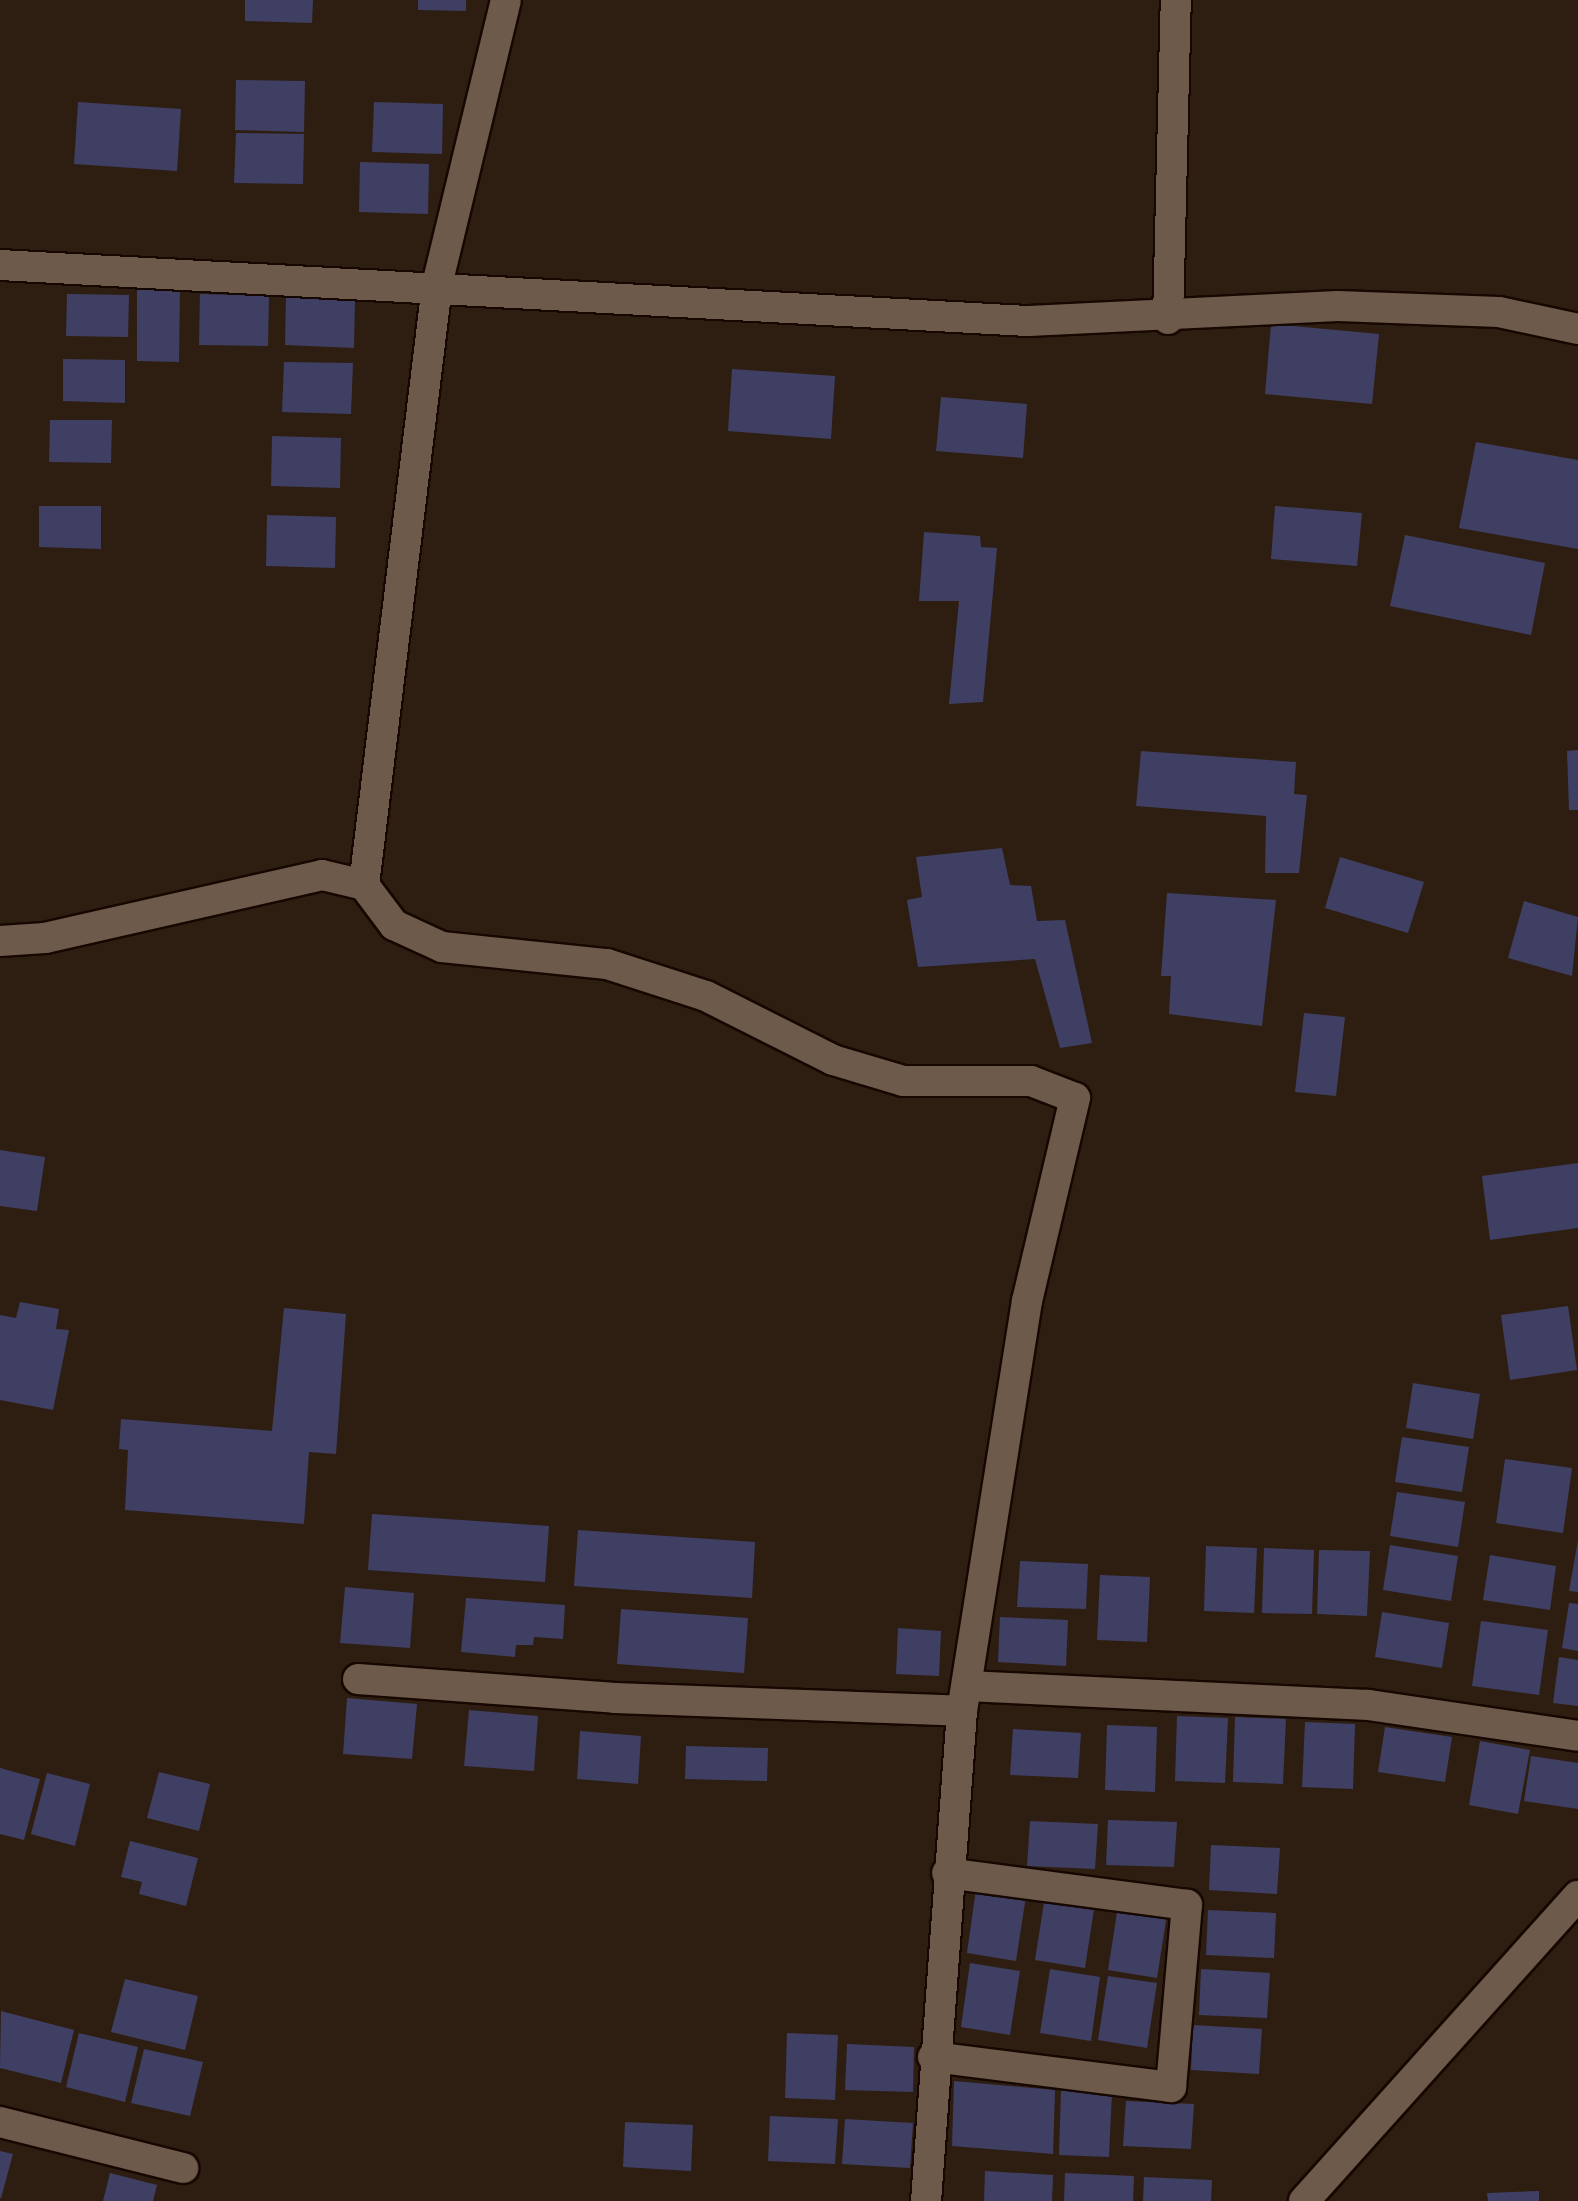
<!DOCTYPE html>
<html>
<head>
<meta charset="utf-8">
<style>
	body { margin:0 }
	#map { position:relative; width:1578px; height:2201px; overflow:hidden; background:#2e1e11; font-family:Ubuntu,sans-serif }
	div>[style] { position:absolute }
	.building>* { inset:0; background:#3f3f64 }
	.roads { filter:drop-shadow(2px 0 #160701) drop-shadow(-2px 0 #160701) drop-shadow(0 2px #160701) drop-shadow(0 -2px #160701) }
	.minor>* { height:30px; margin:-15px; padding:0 15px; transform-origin:15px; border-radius:15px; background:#6d5a4b }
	span { translate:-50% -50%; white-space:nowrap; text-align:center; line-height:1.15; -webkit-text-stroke:8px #2e1e11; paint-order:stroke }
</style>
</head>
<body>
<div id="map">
	<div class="building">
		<div style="clip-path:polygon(245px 0,313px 0,312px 23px,245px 21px)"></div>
		<div style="clip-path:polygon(418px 0,466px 0,466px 11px,418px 10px)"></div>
		<div style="clip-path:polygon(236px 80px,305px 81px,304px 132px,235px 130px)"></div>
		<div style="clip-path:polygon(78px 102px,181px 109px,177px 171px,74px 164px)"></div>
		<div style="clip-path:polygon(374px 102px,443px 104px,442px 154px,372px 152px)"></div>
		<div style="clip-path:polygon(236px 133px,304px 134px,303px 184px,234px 183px)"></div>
		<div style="clip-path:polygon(360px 162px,429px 164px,428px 214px,359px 212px)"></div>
		<div style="clip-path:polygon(137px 286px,180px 286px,179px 362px,137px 361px)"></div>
		<div style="clip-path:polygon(67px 294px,129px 295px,128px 337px,66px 336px)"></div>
		<div style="clip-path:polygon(200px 294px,269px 296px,268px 346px,199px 345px)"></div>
		<div style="clip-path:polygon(286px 295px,355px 297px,354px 348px,285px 345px)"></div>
		<div style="clip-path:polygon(1271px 324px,1379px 334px,1372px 404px,1265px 394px)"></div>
		<div style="clip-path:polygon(63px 359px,125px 360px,125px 403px,63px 401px)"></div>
		<div style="clip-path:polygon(284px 362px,353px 363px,351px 414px,282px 412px)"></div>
		<div style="clip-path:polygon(732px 369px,835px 376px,831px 439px,728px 431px)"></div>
		<div style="clip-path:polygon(941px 397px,1027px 404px,1023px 458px,936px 451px)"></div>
		<div style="clip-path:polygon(50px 420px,112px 420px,111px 463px,49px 462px)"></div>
		<div style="clip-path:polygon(272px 436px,341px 438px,340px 488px,271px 486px)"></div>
		<div style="clip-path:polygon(1476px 442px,1578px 460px,1578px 549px,1459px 528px)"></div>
		<div style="clip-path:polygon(39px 506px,101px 506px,101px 549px,39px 547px)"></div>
		<div style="clip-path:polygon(1275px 506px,1362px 513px,1357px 566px,1271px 559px)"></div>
		<div style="clip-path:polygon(267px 515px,336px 517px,335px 568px,266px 566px)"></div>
		<div style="clip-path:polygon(924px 532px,980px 536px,981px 547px,997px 548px,983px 702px,949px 704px,959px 601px,919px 601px)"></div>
		<div style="clip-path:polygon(1405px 535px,1545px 563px,1531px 635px,1390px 606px)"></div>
		<div style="clip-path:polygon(1578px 750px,1578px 810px,1569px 810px,1567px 751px)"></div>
		<div style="clip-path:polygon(1141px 751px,1296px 762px,1294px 794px,1307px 795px,1299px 873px,1265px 873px,1266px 816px,1136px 806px)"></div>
		<div style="clip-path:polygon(1002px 848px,1010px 885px,1031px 886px,1037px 921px,1065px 920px,1092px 1043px,1060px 1048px,1035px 959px,918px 967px,907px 900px,922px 897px,916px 857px)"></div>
		<div style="clip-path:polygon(1340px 857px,1424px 882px,1408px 933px,1325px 908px)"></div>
		<div style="clip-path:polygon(1167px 893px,1276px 900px,1262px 1026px,1169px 1014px,1171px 976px,1161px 976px)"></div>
		<div style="clip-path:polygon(1524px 901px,1578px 917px,1572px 976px,1508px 958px)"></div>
		<div style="clip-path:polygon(1304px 1013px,1345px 1017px,1336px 1096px,1295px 1092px)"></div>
		<div style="clip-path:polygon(0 1150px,45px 1157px,37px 1211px,0 1206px)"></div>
		<div style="clip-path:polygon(1578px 1163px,1578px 1228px,1490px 1240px,1482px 1176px)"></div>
		<div style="clip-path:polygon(20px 1302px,59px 1309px,56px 1329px,69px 1330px,53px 1410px,0 1400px,0 1315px,16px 1318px)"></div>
		<div style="clip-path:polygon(1568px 1306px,1577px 1370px,1510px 1380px,1501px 1315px)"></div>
		<div style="clip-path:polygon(284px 1308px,346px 1314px,336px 1454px,309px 1452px,304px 1524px,125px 1510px,128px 1450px,119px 1449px,121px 1419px,272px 1431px)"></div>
		<div style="clip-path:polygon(1413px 1383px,1480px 1394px,1473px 1439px,1406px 1428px)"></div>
		<div style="clip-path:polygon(1402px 1437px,1469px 1447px,1462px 1492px,1395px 1482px)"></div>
		<div style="clip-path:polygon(1505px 1459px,1572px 1468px,1563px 1533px,1496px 1523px)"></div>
		<div style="clip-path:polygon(1397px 1492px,1465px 1502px,1458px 1547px,1390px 1536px)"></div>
		<div style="clip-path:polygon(372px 1514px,549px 1526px,545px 1582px,368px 1570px)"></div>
		<div style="clip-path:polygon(578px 1530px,755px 1542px,752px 1598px,574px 1586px)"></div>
		<div style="clip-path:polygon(1578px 1540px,1578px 1592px,1569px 1591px)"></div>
		<div style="clip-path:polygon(1390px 1545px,1458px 1556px,1451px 1601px,1383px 1590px)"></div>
		<div style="clip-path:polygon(1206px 1546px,1257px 1548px,1254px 1613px,1204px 1611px)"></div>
		<div style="clip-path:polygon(1264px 1548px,1314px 1550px,1312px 1614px,1262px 1613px)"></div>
		<div style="clip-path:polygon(1319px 1550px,1370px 1551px,1367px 1616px,1317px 1614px)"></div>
		<div style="clip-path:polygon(1490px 1555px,1556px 1566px,1550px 1610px,1483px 1600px)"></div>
		<div style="clip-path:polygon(1020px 1561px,1088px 1564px,1086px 1609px,1017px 1607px)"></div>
		<div style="clip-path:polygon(1100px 1575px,1150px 1577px,1147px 1642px,1097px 1640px)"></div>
		<div style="clip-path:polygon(345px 1587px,414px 1593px,410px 1648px,340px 1643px)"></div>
		<div style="clip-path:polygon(466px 1598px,565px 1605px,563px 1639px,534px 1637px,533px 1645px,516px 1645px,515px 1657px,461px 1652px)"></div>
		<div style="clip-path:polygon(1569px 1603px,1578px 1604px,1578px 1651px,1562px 1648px)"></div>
		<div style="clip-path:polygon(621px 1609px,748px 1618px,744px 1673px,617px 1664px)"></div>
		<div style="clip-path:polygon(1382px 1612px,1449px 1623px,1442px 1668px,1375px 1657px)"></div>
		<div style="clip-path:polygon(1000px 1617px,1068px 1620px,1066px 1666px,998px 1662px)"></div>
		<div style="clip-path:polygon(1481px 1621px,1548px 1630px,1539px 1695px,1472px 1686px)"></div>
		<div style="clip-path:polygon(898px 1628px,941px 1631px,939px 1676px,896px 1674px)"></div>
		<div style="clip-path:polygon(1559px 1657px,1578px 1660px,1578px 1706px,1553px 1703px)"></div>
		<div style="clip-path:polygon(347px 1698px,417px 1704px,412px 1759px,343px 1754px)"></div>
		<div style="clip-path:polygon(469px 1710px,538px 1716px,534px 1771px,464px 1766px)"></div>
		<div style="clip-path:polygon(1177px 1716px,1228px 1718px,1225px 1783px,1175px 1781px)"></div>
		<div style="clip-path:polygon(1235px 1717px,1286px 1719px,1283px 1784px,1233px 1782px)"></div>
		<div style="clip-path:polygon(1305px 1722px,1355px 1724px,1353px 1789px,1302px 1787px)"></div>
		<div style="clip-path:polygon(1107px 1725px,1157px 1727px,1155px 1792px,1105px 1790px)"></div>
		<div style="clip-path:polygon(1385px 1727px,1452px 1737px,1445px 1782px,1378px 1772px)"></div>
		<div style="clip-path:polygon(1013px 1729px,1081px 1733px,1078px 1778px,1010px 1775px)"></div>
		<div style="clip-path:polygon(580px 1731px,641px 1736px,638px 1784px,577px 1779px)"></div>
		<div style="clip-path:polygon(1480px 1741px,1530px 1750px,1518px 1814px,1469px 1805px)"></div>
		<div style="clip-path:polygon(686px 1746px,768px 1748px,767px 1781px,685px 1779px)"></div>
		<div style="clip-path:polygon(1531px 1756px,1578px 1763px,1578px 1809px,1524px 1801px)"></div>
		<div style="clip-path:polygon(0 1768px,40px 1779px,24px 1840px,0 1834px)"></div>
		<div style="clip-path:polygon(159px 1772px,210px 1784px,199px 1831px,147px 1818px)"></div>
		<div style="clip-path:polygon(47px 1773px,90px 1784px,75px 1846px,31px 1834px)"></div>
		<div style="clip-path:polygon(1108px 1820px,1177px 1822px,1174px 1867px,1106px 1865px)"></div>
		<div style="clip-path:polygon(1030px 1821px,1098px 1824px,1095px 1869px,1027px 1866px)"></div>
		<div style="clip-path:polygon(130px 1841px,198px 1858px,186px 1906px,139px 1894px,142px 1882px,121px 1877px)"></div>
		<div style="clip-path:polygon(1211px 1845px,1280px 1848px,1277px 1894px,1209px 1890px)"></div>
		<div style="clip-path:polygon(976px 1889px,1026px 1896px,1016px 1961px,967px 1953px)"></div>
		<div style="clip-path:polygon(1045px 1896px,1095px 1903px,1085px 1968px,1035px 1960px)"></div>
		<div style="clip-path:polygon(1118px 1906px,1167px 1914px,1157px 1978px,1108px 1970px)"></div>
		<div style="clip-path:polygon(1208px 1910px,1276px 1913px,1274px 1958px,1206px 1955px)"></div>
		<div style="clip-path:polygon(970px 1963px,1020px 1971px,1010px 2035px,961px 2027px)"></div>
		<div style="clip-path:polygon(1050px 1969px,1100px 1977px,1091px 2041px,1040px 2033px)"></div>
		<div style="clip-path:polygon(1201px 1969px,1270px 1973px,1267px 2018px,1199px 2015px)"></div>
		<div style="clip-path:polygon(1108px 1976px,1157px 1983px,1147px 2048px,1098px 2040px)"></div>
		<div style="clip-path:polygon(125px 1979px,198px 1996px,185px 2050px,111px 2032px)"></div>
		<div style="clip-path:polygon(1px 2011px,74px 2030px,61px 2083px,0 2068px)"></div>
		<div style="clip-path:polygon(1193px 2025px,1262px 2029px,1259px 2074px,1191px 2070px)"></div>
		<div style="clip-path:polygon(79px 2033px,138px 2047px,125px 2102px,66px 2087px)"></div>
		<div style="clip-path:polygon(787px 2033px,838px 2035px,835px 2100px,785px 2098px)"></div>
		<div style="clip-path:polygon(847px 2044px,914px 2047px,913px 2092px,845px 2090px)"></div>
		<div style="clip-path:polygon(144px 2049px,203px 2062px,190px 2116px,131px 2103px)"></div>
		<div style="clip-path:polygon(954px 2081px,1055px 2090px,1053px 2154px,952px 2146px)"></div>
		<div style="clip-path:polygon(1061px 2090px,1112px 2092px,1109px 2157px,1059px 2155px)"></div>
		<div style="clip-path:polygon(1126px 2101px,1194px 2104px,1191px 2149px,1123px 2146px)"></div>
		<div style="clip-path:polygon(770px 2116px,838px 2119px,835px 2164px,768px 2161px)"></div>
		<div style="clip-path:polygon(845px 2119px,913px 2123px,910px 2168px,842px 2164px)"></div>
		<div style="clip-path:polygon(625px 2122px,693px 2125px,691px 2171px,623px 2167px)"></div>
		<div style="clip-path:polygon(0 2151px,13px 2154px,1px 2198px,0 2198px)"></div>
		<div style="clip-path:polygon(985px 2171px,1053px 2175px,1052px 2201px,984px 2201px)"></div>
		<div style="clip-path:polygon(110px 2173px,157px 2185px,153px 2201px,103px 2201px)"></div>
		<div style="clip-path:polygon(1065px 2173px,1134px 2176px,1133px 2201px,1064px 2201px)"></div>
		<div style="clip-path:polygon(1144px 2177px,1212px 2180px,1211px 2201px,1143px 2201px)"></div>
		<div style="clip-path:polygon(1539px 2191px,1539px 2201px,1488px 2201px,1487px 2193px)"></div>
	</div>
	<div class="roads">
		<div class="minor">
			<div style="left:0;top:265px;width:1031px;rotate:3.12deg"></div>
			<div style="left:1029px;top:321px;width:309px;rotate:-2.8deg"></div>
			<div style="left:1338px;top:306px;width:161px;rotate:2.1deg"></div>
			<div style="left:1499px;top:312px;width:81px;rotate:12.1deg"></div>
			<div style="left:1168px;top:319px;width:319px;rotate:-88.6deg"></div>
			<div style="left:364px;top:885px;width:604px;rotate:-83.06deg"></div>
			<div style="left:437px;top:285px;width:293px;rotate:-76.4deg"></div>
			<div style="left:0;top:941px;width:45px;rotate:-3.8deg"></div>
			<div style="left:45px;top:938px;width:284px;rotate:-12.8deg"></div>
			<div style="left:322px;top:875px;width:43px;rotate:13.4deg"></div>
			<div style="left:364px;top:885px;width:50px;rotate:53.1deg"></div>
			<div style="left:394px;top:925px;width:53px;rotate:24.6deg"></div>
			<div style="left:442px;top:947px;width:166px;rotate:5.9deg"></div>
			<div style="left:607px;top:964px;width:104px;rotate:17.9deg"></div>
			<div style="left:706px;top:996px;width:142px;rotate:26.7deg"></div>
			<div style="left:833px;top:1060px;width:73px;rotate:16.7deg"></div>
			<div style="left:903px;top:1081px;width:128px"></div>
			<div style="left:1031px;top:1081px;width:47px;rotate:21.1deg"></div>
			<div style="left:1075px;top:1098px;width:209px;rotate:103.3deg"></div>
			<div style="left:1027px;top:1301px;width:415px;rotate:99deg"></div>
			<div style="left:962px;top:1711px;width:491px;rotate:94.2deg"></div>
			<div style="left:358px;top:1679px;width:258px;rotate:4.2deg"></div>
			<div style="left:615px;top:1698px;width:347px;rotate:2.1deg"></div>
			<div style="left:967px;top:1686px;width:402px;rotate:2.7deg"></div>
			<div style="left:1369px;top:1705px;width:211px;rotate:8.4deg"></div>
			<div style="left:933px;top:2057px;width:240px;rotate:7.2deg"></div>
			<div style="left:1171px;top:2087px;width:183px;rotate:-85deg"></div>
			<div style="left:1187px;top:1905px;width:242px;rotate:-172.4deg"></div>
			<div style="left:0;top:2122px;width:189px;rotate:14.1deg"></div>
			<div style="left:1304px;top:2201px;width:410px;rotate:-48.1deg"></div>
		</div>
	</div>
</div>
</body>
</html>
